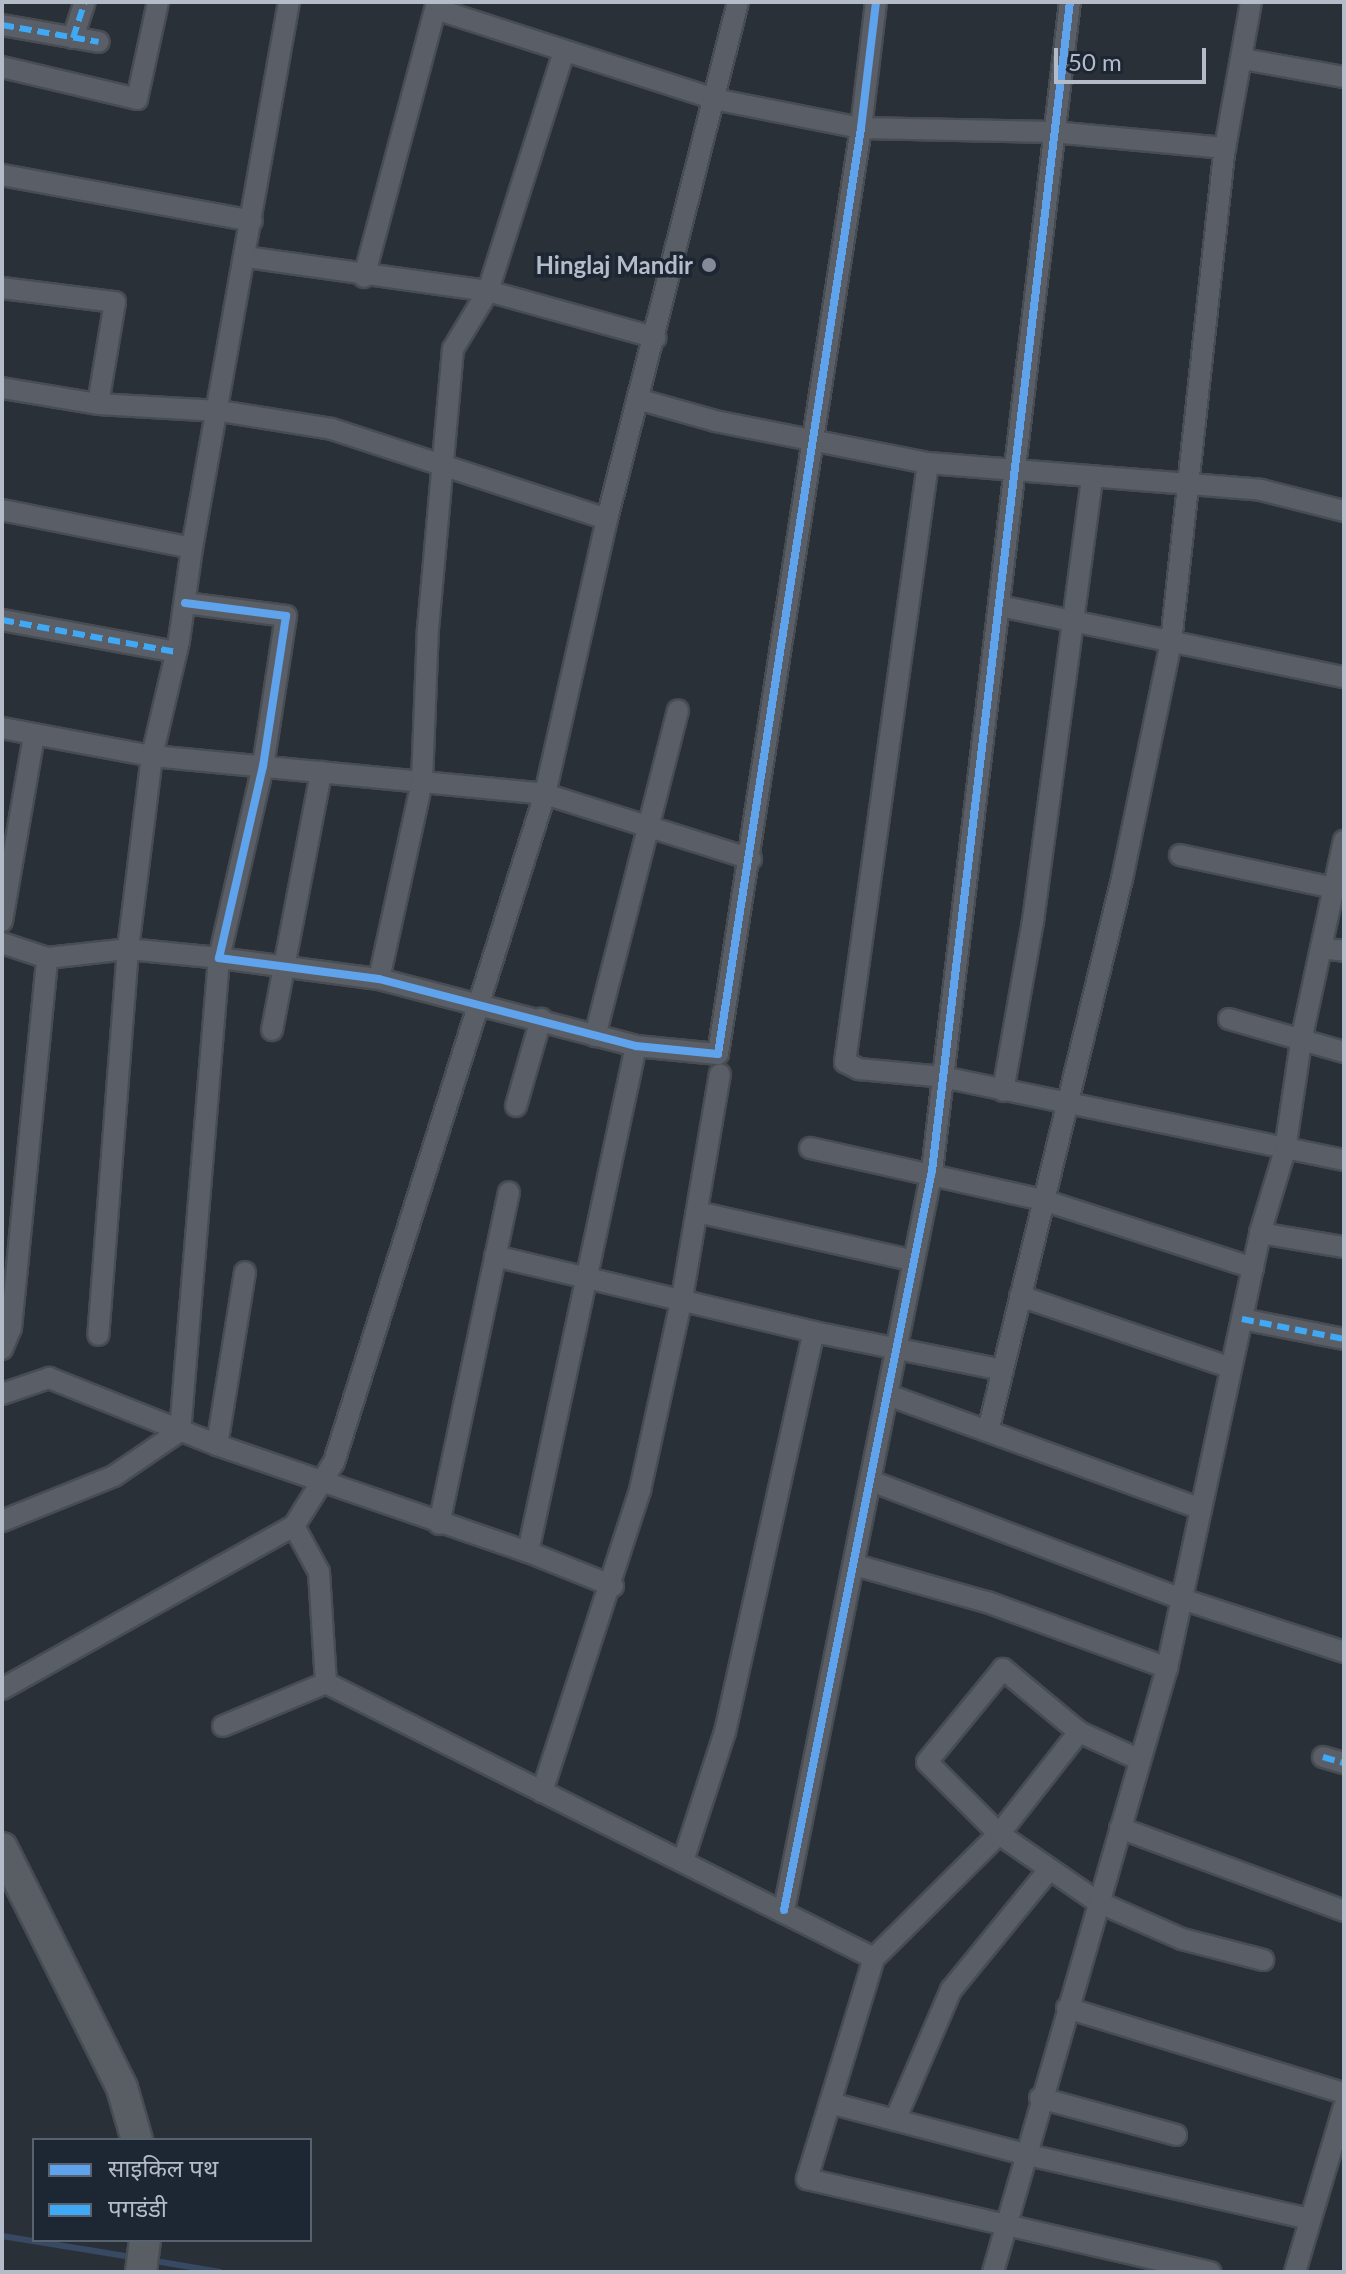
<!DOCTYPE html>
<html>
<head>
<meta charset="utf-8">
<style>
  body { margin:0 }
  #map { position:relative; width:1346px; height:2274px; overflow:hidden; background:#2a3038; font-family:Lato,"Noto Sans Devanagari",sans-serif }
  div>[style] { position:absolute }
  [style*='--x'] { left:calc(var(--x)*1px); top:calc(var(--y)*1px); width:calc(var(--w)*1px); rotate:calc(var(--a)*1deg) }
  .stream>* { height:6px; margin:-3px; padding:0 3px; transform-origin:3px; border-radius:3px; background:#384963 }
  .roads { filter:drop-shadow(2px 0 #484c53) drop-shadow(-2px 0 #484c53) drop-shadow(0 2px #484c53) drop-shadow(0 -2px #484c53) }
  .street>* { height:20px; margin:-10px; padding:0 10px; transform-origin:10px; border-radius:10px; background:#5a5e66 }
  .secondary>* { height:30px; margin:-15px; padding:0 15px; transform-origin:15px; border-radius:15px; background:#595d64 }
  .quiet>* { height:6px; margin-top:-3px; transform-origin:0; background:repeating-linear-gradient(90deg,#3fa9f5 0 12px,transparent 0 18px) }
  .cycleway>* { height:8px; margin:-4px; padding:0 4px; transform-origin:4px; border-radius:4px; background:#60a3ed }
  .dots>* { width:22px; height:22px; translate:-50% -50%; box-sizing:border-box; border:4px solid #1d2633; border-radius:50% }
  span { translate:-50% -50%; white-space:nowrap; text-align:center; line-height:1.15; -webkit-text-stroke:7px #1d2633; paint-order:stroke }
  .poi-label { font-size:24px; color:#b4bcc9; font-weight:700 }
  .right { translate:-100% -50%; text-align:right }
  .frame { position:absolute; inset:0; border:4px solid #b4bcc9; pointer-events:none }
  .legend { position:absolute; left:32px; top:2138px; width:280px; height:104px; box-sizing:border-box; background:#1d2633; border:2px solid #59626f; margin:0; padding:10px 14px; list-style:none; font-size:24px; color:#b4bcc9 }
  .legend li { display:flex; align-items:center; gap:16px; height:40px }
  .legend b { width:40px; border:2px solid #59626f }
  .scale { position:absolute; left:1054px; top:48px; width:152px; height:36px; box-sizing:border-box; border:4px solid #b4bcc9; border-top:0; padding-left:10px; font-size:24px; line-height:28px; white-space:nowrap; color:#b4bcc9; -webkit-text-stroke:6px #1d2633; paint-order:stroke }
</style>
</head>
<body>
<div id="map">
  <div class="stream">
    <div style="--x:2;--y:2236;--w:125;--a:9.2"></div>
    <div style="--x:161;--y:2262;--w:60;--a:9.6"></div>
  </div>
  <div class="roads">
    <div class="street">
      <div style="--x:436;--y:9;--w:292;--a:17.9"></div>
      <div style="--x:714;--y:99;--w:150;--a:11.2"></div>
      <div style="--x:861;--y:128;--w:191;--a:1.2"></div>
      <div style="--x:1052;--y:132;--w:174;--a:5.3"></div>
      <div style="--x:2;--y:25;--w:98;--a:9.9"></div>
      <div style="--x:73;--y:38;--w:38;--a:-72"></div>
      <div style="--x:1243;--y:59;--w:103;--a:10.1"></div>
      <div style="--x:2;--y:67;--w:139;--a:13.3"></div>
      <div style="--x:137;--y:99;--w:99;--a:-77.8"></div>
      <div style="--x:2;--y:175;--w:254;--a:10.4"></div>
      <div style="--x:246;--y:257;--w:244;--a:8"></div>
      <div style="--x:488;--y:291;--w:174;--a:15.6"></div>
      <div style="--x:364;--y:277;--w:285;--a:-75.1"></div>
      <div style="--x:2;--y:288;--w:114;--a:7.1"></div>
      <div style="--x:115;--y:302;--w:103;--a:99.5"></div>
      <div style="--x:2;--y:388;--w:97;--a:9.5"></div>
      <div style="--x:98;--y:404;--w:122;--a:3.3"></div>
      <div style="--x:220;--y:411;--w:113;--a:9.1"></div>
      <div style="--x:332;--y:429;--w:289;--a:18.1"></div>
      <div style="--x:641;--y:400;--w:77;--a:15.8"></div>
      <div style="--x:715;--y:421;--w:217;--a:11.2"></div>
      <div style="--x:928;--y:463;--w:334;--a:4.6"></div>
      <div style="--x:1261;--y:490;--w:86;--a:14.2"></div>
      <div style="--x:928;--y:463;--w:605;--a:97.89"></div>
      <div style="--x:845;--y:1062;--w:16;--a:27"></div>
      <div style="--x:859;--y:1069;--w:84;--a:5.4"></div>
      <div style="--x:943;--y:1077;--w:409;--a:11.7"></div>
      <div style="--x:2;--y:510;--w:194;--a:11.3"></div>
      <div style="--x:192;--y:548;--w:94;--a:98"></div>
      <div style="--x:179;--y:641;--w:118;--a:103.2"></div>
      <div style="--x:152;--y:756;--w:194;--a:97.1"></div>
      <div style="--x:128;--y:949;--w:387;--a:94.4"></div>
      <div style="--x:192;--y:548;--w:555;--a:-79.93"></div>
      <div style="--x:185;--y:603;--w:102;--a:7.3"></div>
      <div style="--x:286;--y:616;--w:152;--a:98.7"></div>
      <div style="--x:263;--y:766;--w:197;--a:102.9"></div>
      <div style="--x:219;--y:958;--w:161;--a:7.5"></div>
      <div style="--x:379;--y:979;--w:266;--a:14.6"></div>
      <div style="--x:636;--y:1046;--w:82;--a:5.6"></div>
      <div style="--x:718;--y:1054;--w:937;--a:-81.22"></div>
      <div style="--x:861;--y:128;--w:127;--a:-83.2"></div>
      <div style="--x:1000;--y:606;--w:351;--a:11.7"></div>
      <div style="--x:2;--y:620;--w:177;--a:10.4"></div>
      <div style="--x:2;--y:728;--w:153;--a:10.6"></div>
      <div style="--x:152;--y:756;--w:395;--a:5.5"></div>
      <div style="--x:545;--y:794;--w:216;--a:17.5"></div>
      <div style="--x:1180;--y:855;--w:157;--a:12.1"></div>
      <div style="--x:2;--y:921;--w:183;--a:-80.2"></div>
      <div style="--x:2;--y:943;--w:47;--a:18.4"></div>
      <div style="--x:47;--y:958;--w:81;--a:-6.3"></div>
      <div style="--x:128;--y:949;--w:91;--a:5.6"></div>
      <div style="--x:219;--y:958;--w:475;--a:94.7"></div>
      <div style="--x:180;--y:1431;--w:80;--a:145.7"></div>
      <div style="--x:114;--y:1476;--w:121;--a:158.1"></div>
      <div style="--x:1321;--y:948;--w:23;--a:7"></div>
      <div style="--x:379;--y:979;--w:202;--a:-77.7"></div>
      <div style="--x:422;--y:782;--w:153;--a:-87.8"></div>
      <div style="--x:428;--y:629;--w:281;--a:-84.9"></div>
      <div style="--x:453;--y:349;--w:68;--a:-58.9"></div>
      <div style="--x:488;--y:291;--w:251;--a:-72.4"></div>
      <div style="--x:1229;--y:1019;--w:120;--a:16"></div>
      <div style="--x:272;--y:1030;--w:263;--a:-79.2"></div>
      <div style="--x:595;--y:1036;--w:336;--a:-75.7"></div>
      <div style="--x:1003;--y:1091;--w:173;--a:-80"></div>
      <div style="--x:1033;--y:921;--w:447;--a:-82.4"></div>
      <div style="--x:516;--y:1106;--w:91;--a:-74"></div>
      <div style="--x:810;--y:1148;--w:239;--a:12.6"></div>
      <div style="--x:1043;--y:1200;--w:221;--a:17.9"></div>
      <div style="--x:697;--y:1212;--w:222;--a:12.7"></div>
      <div style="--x:1260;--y:1233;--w:85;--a:9.5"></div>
      <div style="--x:495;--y:1256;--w:328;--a:13.4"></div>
      <div style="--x:814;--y:1332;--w:193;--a:11.4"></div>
      <div style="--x:1020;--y:1296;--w:223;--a:18.8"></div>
      <div style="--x:1242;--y:1319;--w:104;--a:11.1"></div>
      <div style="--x:2;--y:1349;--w:23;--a:-67"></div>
      <div style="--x:11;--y:1328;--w:372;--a:-84.4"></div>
      <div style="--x:2;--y:1394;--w:50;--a:-18.8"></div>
      <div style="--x:49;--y:1378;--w:181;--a:21.7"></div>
      <div style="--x:217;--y:1445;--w:329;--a:19"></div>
      <div style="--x:888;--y:1395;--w:333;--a:20"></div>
      <div style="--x:988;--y:1431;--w:568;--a:-76.36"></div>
      <div style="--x:1122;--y:879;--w:242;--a:-78.3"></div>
      <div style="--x:1171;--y:642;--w:497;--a:-83.8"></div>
      <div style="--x:1225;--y:148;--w:148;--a:-79.9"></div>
      <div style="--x:217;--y:1445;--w:175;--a:-80.8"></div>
      <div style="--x:871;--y:1481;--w:333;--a:20.8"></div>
      <div style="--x:1182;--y:1599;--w:170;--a:18.1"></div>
      <div style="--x:439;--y:1524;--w:339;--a:-78.1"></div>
      <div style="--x:294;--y:1526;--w:52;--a:61.5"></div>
      <div style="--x:319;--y:1572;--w:111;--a:86.4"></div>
      <div style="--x:326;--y:1683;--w:613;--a:26.65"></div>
      <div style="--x:874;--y:1958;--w:231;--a:106.9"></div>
      <div style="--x:807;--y:2179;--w:414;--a:13"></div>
      <div style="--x:855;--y:1565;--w:137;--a:15.7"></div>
      <div style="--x:987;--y:1602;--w:192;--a:20.1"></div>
      <div style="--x:613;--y:1586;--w:92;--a:-158.2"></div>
      <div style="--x:528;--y:1552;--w:517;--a:-77.95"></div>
      <div style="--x:2;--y:1689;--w:334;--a:-29.2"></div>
      <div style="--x:294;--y:1526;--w:75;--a:-58"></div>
      <div style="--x:334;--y:1462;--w:701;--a:-72.47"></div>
      <div style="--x:545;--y:794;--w:282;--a:-77.3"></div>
      <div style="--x:607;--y:519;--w:533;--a:-75.78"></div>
      <div style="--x:223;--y:1726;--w:112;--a:-22.7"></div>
      <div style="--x:1323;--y:1757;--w:22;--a:16"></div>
      <div style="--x:1140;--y:1760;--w:67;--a:-155.3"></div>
      <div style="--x:1079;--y:1732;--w:99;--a:-140.3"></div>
      <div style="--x:1003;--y:1669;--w:120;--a:129.3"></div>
      <div style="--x:927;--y:1762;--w:102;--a:45"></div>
      <div style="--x:999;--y:1834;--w:120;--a:34.5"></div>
      <div style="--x:1098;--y:1902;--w:92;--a:23.8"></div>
      <div style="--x:1182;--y:1939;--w:84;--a:14.5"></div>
      <div style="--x:542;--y:1792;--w:318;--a:-72"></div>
      <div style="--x:640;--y:1490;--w:197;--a:-77.7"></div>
      <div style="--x:682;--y:1298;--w:227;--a:-80.4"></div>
      <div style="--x:1120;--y:1828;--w:239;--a:20.3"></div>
      <div style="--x:683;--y:1861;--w:136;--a:-72"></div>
      <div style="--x:725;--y:1732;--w:410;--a:-77.5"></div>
      <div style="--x:784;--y:1910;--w:754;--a:-78.68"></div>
      <div style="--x:932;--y:1171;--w:1177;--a:-83.27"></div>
      <div style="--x:874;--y:1958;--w:176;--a:-44.8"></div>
      <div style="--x:999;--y:1834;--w:130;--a:-51.9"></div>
      <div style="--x:1067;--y:2008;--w:290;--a:17.1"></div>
      <div style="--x:1040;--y:2098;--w:141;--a:15.2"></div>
      <div style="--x:830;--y:2103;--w:201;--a:14.7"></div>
      <div style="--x:1024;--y:2154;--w:293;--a:12.8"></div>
      <div style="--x:895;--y:2120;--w:142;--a:-66.7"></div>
      <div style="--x:951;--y:1990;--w:154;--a:-50.8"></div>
      <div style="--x:993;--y:2272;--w:629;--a:-73.93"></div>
      <div style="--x:1167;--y:1668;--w:445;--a:-77.9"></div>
      <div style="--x:1260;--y:1233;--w:87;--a:-73.2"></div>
      <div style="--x:1285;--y:1150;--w:110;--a:-81.6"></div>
      <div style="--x:1301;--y:1041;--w:205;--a:-77.9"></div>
      <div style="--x:1295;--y:2272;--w:172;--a:-73.5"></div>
    </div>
    <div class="secondary">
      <div style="--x:2;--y:1848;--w:268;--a:63.4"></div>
      <div style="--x:122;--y:2088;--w:54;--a:73.9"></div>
      <div style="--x:141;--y:2272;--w:32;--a:-83"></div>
    </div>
  </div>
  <div class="quiet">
    <div style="--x:2;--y:25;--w:98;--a:9.9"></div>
    <div style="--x:73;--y:38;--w:38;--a:-72"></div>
    <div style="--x:2;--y:620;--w:177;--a:10.4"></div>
    <div style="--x:1242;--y:1319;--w:104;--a:11.1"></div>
    <div style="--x:1323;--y:1757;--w:22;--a:16"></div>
  </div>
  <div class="cycleway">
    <div style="--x:185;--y:603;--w:102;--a:7.3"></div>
    <div style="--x:286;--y:616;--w:152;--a:98.7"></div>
    <div style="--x:263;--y:766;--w:197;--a:102.9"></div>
    <div style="--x:219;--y:958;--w:161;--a:7.5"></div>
    <div style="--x:379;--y:979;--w:266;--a:14.6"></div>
    <div style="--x:636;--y:1046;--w:82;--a:5.6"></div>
    <div style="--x:718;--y:1054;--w:937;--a:-81.22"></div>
    <div style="--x:861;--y:128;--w:127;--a:-83.2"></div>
    <div style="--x:784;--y:1910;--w:754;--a:-78.68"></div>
    <div style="--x:932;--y:1171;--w:1177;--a:-83.27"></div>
  </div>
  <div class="dots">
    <div style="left:709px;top:265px;background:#848b96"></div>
  </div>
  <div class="poi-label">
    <span class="right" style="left:693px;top:265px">Hinglaj Mandir</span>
  </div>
  <div class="frame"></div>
  <ul class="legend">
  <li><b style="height:10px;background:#60a3ed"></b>साइकिल पथ</li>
  <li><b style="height:10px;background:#3fa9f5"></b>पगडंडी</li>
  </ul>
  <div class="scale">50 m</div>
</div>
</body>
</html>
